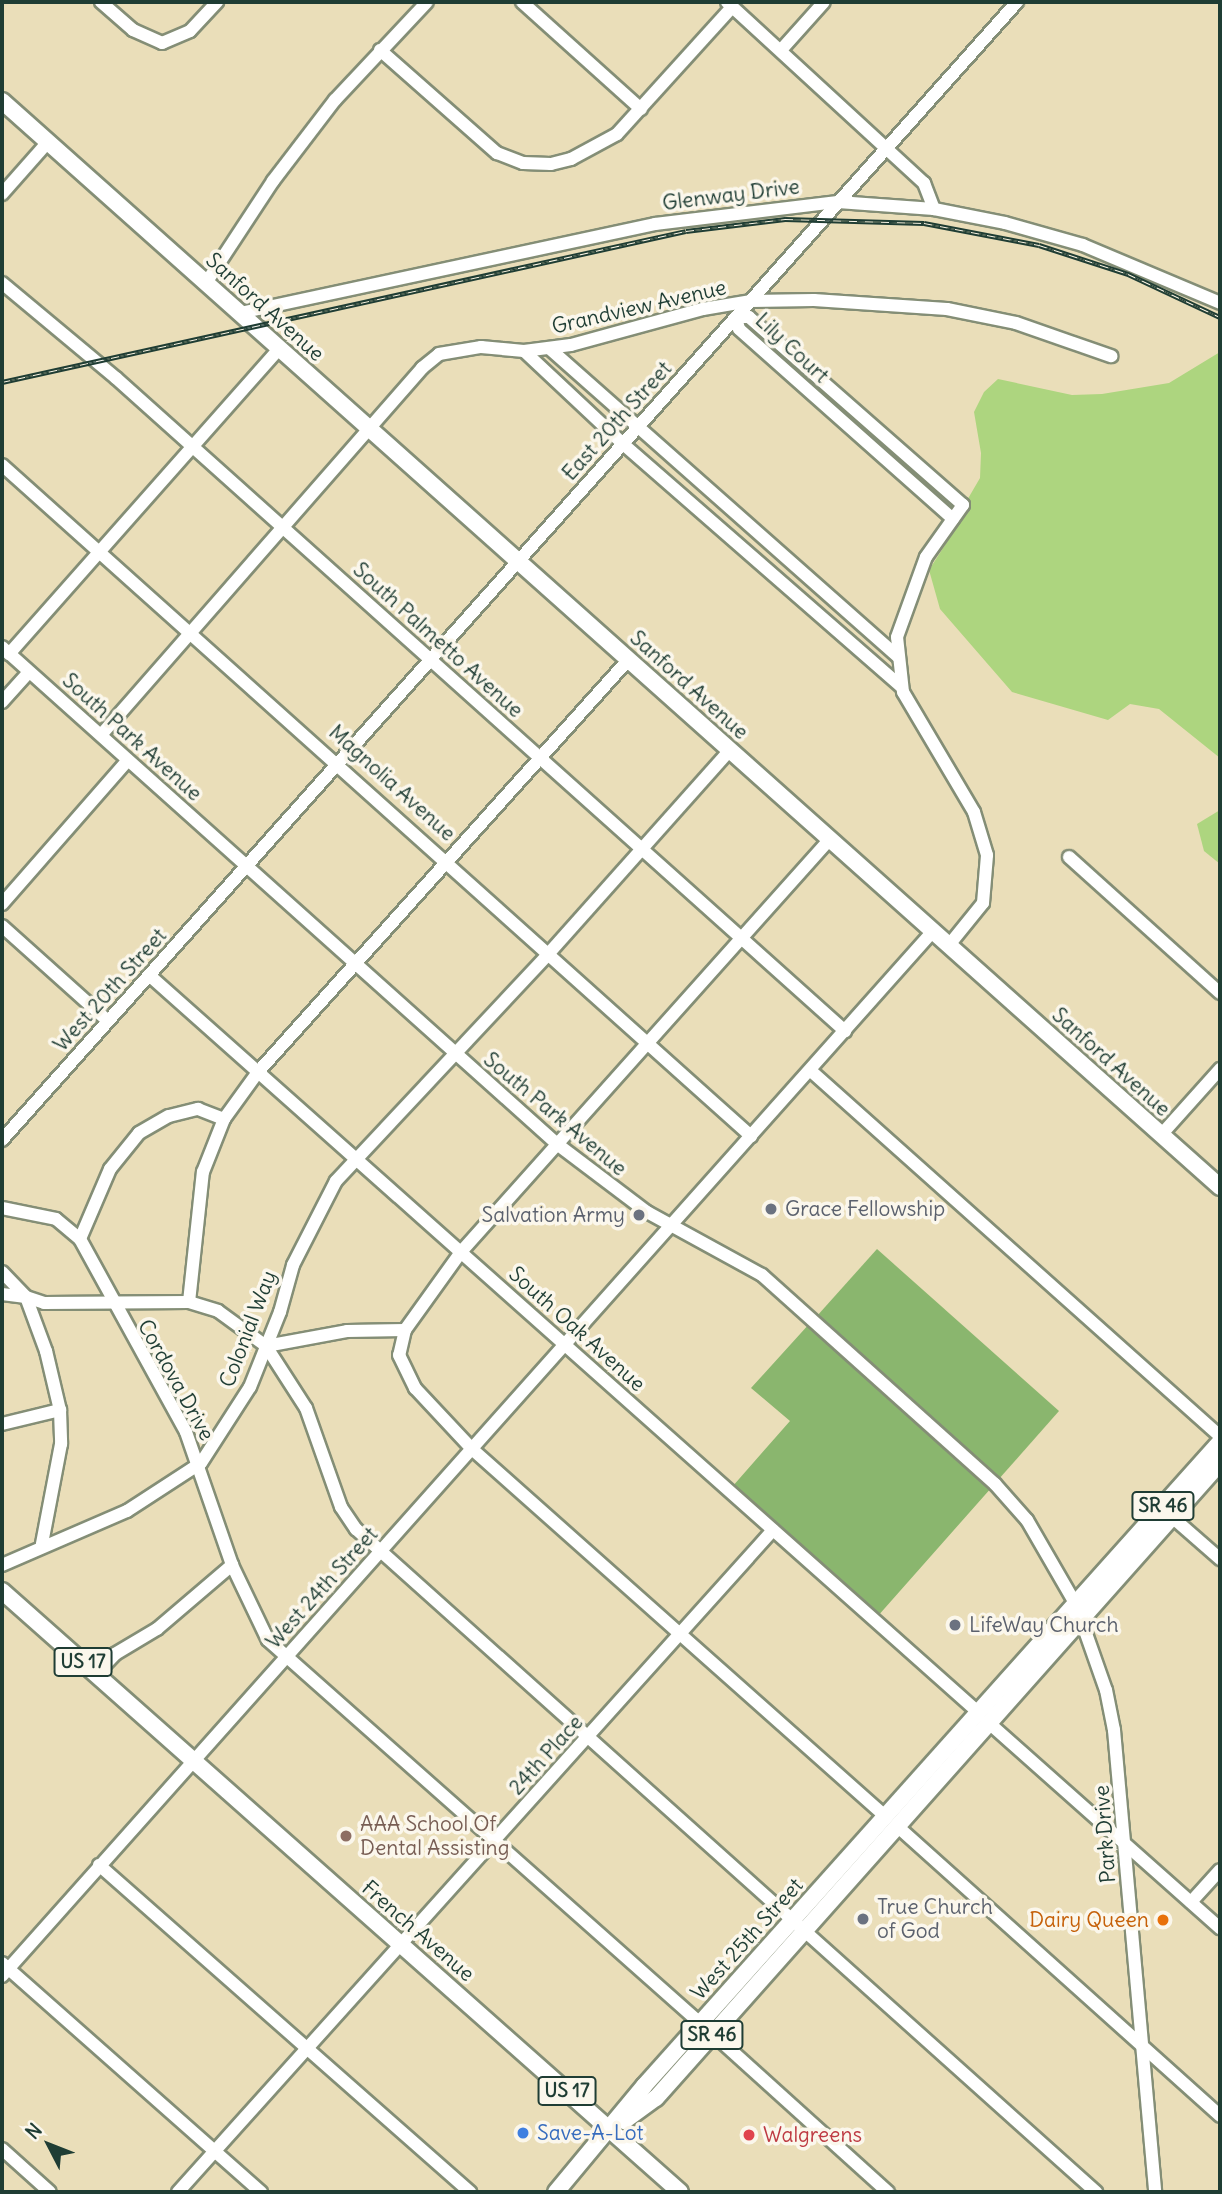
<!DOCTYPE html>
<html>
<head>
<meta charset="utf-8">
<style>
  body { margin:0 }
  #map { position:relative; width:1222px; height:2194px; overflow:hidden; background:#eadeb9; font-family:Delius,sans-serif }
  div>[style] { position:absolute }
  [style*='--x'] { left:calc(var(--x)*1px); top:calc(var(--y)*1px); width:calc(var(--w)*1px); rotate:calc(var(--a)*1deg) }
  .green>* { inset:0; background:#add57f }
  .forest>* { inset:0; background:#8ab66e }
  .roads { filter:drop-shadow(2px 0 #848e76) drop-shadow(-2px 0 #848e76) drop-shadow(0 2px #848e76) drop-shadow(0 -2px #848e76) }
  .minor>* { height:12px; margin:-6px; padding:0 6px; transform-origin:6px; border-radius:6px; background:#fff }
  .major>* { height:16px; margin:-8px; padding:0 8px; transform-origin:8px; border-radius:8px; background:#fff }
  .rail>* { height:5px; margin-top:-2.5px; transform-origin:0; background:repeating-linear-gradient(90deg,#fbf7ec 0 8px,#1f3d34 0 16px); box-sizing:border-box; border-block:2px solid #1f3d34 }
  .dots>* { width:19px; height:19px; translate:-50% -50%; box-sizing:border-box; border:4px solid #fbf7ec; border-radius:50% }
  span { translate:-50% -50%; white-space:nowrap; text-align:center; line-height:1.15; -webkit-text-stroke:7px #fbf7ec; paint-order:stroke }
  .shield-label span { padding:2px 5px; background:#fbf7ec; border:2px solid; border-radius:5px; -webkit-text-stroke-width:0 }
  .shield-label { font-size:19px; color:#1f3d34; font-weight:700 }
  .street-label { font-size:21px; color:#1f3d34 }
  .worship-label { font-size:21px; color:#5b616d }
  .left { translate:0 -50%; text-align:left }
  .right { translate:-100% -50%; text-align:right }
  .education-label { font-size:21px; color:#785e54 }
  .food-label { font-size:21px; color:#c56008 }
  .shop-label { font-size:21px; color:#366cbe }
  .health-label { font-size:21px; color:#be3a42 }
  .frame { position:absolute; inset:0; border:4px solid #1f3d34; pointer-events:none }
  .north { position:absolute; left:14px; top:2110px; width:70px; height:70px; -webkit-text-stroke:5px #fbf7ec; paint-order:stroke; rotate:312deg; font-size:19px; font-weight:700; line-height:28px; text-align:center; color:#1f3d34 }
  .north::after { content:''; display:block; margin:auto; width:24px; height:32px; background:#1f3d34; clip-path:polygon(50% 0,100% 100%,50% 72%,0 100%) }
</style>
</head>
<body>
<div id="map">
  <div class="green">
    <div style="clip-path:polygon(1220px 352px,1220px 758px,1159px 709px,1130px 704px,1108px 720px,1012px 692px,940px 609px,929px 570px,970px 506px,966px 502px,980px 478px,981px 453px,974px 412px,984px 392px,998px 379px,1072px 395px,1102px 394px,1169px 383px)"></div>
    <div style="clip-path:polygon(1220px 810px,1220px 864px,1204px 851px,1197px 824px)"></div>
  </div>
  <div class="forest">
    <div style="clip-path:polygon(877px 1249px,1059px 1411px,998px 1480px,817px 1316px)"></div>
    <div style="clip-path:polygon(810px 1323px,992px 1487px,877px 1617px,732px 1487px,790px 1421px,751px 1388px)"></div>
  </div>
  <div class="roads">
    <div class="minor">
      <div style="--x:101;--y:2;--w:43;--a:41.2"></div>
      <div style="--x:133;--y:30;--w:32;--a:24"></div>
      <div style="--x:162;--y:43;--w:30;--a:-23"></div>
      <div style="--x:190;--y:31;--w:40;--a:-47"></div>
      <div style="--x:522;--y:2;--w:160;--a:42"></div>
      <div style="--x:727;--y:2;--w:268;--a:42.6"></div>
      <div style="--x:924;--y:183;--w:28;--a:69"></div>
      <div style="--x:380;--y:50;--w:156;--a:41.4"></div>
      <div style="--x:497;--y:153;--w:28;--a:21"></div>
      <div style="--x:523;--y:163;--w:28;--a:2"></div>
      <div style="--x:551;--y:164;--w:21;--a:-14"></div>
      <div style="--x:571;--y:159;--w:52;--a:-28.5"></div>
      <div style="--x:617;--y:134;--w:171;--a:-47.8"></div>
      <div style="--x:781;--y:50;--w:64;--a:-48.1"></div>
      <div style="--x:2;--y:194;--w:69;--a:-48.5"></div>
      <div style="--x:2;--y:283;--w:148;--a:39.8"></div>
      <div style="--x:116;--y:378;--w:979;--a:41.85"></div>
      <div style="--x:206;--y:283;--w:122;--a:-56.7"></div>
      <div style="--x:273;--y:181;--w:102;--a:-52.6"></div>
      <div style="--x:335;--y:100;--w:134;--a:-46.8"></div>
      <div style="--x:240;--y:313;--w:424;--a:-12.1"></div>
      <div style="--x:655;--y:224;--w:184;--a:-6.9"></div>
      <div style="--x:838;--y:202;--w:96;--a:4.2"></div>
      <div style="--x:934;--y:209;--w:72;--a:11.2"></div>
      <div style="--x:1005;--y:223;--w:81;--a:15.8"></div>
      <div style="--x:1083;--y:245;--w:149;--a:22.9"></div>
      <div style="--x:549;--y:348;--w:466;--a:41.5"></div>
      <div style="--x:524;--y:351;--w:134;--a:43.2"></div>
      <div style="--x:622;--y:443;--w:370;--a:41.1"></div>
      <div style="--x:2;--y:465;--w:1006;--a:41.86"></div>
      <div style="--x:2;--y:647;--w:745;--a:41.84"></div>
      <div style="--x:557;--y:1144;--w:113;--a:37.1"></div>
      <div style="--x:647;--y:1212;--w:131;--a:28.7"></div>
      <div style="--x:762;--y:1275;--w:313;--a:41.9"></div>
      <div style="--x:995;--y:1484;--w:48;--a:48.4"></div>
      <div style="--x:1027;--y:1520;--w:98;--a:60"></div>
      <div style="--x:1076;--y:1605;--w:90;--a:70.6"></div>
      <div style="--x:1106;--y:1690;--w:41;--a:78.7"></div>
      <div style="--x:1114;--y:1730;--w:464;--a:84.9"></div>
      <div style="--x:9;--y:654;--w:409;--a:-48.5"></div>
      <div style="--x:2;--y:702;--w:40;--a:-48"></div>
      <div style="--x:101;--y:735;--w:488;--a:-48.8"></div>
      <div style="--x:422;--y:368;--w:22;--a:-39"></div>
      <div style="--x:439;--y:354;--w:43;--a:-9.5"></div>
      <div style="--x:481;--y:347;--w:43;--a:5.3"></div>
      <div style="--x:524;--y:351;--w:47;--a:-7.3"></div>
      <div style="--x:571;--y:345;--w:137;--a:-15.3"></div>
      <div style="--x:703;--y:309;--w:49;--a:-9.5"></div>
      <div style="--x:751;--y:301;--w:63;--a:-0.9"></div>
      <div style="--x:814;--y:300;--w:133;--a:3.9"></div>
      <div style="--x:947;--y:309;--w:70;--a:11.5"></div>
      <div style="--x:1016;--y:323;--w:101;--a:19.2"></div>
      <div style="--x:830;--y:839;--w:554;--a:131.78"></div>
      <div style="--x:461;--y:1252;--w:96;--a:125.7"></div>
      <div style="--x:405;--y:1330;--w:26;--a:103"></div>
      <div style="--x:399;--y:1355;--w:37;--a:64"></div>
      <div style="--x:415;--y:1388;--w:83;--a:46.9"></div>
      <div style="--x:472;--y:1449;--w:554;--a:41.63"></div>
      <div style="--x:1069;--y:857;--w:203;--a:42"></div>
      <div style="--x:2;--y:904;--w:191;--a:-48.8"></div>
      <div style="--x:2;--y:926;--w:142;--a:41.9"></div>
      <div style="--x:949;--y:945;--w:54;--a:-51"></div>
      <div style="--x:983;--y:903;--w:48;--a:-85.2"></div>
      <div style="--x:987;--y:855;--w:45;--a:-106.8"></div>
      <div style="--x:974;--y:812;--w:139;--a:-120.6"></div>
      <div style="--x:903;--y:692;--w:55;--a:-96.2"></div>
      <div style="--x:897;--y:637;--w:85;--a:-70.1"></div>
      <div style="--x:926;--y:557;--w:64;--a:-54.6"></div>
      <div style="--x:963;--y:505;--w:285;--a:-138.7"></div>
      <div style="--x:749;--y:317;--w:13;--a:180"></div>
      <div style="--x:736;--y:317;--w:12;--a:76"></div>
      <div style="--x:739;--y:329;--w:286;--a:41.6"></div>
      <div style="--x:149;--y:975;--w:1111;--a:41.64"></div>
      <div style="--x:811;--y:1071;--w:548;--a:41.75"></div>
      <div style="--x:1161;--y:1135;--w:89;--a:-48.2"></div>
      <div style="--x:2;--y:1140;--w:1525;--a:-48.27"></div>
      <div style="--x:2;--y:1208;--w:55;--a:11.5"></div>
      <div style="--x:56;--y:1219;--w:31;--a:40"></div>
      <div style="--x:80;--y:1239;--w:220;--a:61.2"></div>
      <div style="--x:186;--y:1432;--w:141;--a:70.9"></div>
      <div style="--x:232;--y:1565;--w:83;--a:64.4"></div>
      <div style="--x:268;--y:1640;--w:577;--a:41.56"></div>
      <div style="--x:80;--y:1239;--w:76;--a:-66.8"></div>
      <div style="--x:110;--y:1169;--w:46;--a:-51.1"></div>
      <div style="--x:139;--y:1133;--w:34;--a:-30"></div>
      <div style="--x:169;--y:1116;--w:30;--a:-14"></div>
      <div style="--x:198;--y:1109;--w:28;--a:21"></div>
      <div style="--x:2;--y:1272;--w:35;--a:46"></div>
      <div style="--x:26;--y:1297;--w:19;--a:18"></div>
      <div style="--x:44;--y:1303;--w:145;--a:-0.4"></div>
      <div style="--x:189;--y:1302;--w:30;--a:17"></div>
      <div style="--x:218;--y:1311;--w:59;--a:36.1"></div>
      <div style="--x:266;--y:1346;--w:74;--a:57.2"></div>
      <div style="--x:306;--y:1408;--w:105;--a:70.5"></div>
      <div style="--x:341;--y:1507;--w:27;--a:56"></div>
      <div style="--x:356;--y:1529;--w:994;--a:41.86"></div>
      <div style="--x:2;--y:1294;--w:24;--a:7"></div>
      <div style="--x:26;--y:1297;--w:58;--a:69.7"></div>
      <div style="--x:46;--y:1351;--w:61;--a:76.7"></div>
      <div style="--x:60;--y:1410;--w:34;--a:88"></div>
      <div style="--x:61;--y:1444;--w:102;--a:100.8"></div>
      <div style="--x:189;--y:1302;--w:131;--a:-83.9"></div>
      <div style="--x:203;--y:1172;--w:57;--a:-68.4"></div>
      <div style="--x:224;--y:1119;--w:58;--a:-54.1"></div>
      <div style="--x:258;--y:1072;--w:555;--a:-48.07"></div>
      <div style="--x:266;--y:1346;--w:82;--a:-10.5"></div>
      <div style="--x:347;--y:1331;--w:58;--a:-1"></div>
      <div style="--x:2;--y:1424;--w:60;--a:-13.6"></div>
      <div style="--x:1172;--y:1517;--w:64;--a:41.2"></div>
      <div style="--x:2;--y:1565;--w:136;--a:-23.4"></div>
      <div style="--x:127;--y:1511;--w:88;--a:-33"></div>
      <div style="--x:201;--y:1463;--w:90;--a:-57.2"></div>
      <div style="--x:250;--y:1387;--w:81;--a:-68.2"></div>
      <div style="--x:280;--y:1312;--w:49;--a:-74.5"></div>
      <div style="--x:293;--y:1265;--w:94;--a:-62.9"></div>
      <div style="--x:336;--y:1181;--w:313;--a:-46.9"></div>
      <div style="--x:550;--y:952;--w:271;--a:-48.3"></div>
      <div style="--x:96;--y:1674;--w:28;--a:-46"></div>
      <div style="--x:115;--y:1654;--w:49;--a:-30.8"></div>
      <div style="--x:157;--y:1629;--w:99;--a:-40.5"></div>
      <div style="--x:989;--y:1723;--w:309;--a:41.6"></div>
      <div style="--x:897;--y:1826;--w:434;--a:41.9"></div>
      <div style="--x:99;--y:1865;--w:495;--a:41.4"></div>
      <div style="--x:1191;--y:1902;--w:43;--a:-47.8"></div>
      <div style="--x:2;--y:1963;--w:346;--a:41.5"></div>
      <div style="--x:2;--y:1976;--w:1400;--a:-48.3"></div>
      <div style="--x:713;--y:2034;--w:236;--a:42.1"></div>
      <div style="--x:2;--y:2149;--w:64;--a:41.9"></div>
      <div style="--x:178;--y:2192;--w:890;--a:-48.05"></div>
    </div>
    <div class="major">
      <div style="--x:2;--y:101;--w:1632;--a:41.72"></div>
      <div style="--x:2;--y:1591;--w:906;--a:41.55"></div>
      <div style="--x:624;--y:2121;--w:39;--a:-36"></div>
      <div style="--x:656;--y:2098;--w:849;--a:-48.39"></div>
      <div style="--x:556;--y:2192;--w:138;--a:-50.3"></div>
      <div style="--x:644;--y:2086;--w:864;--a:-48.19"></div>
    </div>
  </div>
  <div class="rail">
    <div style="--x:2;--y:382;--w:700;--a:-12.45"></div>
    <div style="--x:686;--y:231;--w:100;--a:-6.9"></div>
    <div style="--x:785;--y:219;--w:139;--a:1.6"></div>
    <div style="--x:924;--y:223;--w:117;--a:10.8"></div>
    <div style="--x:1039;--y:245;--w:94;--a:18"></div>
    <div style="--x:1128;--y:274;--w:102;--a:25.1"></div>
  </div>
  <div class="dots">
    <div style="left:771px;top:1209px;background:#6b7280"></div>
    <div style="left:639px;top:1215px;background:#6b7280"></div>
    <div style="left:955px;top:1625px;background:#6b7280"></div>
    <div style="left:346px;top:1836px;background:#8d6e63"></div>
    <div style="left:863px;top:1919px;background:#6b7280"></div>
    <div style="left:1163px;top:1920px;background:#e8710a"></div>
    <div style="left:523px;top:2133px;background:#3f7fe0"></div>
    <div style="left:749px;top:2135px;background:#e0444e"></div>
  </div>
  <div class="shield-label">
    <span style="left:1163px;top:1506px">SR 46</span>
    <span style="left:83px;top:1662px">US 17</span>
    <span style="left:712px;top:2035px">SR 46</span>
    <span style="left:567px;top:2091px">US 17</span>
  </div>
  <div class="street-label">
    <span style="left:731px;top:195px;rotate:-7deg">Glenway Drive</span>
    <span style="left:265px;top:307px;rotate:42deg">Sanford Avenue</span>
    <span style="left:639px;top:307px;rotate:-13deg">Grandview Avenue</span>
    <span style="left:792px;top:348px;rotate:43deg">Lily Court</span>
    <span style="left:617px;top:421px;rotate:-48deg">East 20th Street</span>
    <span style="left:438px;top:640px;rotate:42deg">South Palmetto Avenue</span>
    <span style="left:689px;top:685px;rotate:42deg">Sanford Avenue</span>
    <span style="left:132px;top:737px;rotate:42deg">South Park Avenue</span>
    <span style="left:392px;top:783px;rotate:42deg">Magnolia Avenue</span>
    <span style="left:110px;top:990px;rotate:-48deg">West 20th Street</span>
    <span style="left:1111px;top:1062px;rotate:42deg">Sanford Avenue</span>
    <span style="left:555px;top:1114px;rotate:40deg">South Park Avenue</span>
    <span style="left:248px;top:1329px;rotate:-69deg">Colonial Way</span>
    <span style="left:577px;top:1329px;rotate:42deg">South Oak Avenue</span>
    <span style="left:176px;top:1380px;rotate:61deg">Cordova Drive</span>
    <span style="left:322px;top:1588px;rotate:-48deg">West 24th Street</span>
    <span style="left:546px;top:1755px;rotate:-48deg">24th Place</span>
    <span style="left:1105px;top:1834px;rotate:-94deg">Park Drive</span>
    <span style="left:418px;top:1931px;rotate:41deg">French Avenue</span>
    <span style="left:747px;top:1939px;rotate:-48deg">West 25th Street</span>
  </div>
  <div class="worship-label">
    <span class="left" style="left:785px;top:1209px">Grace Fellowship</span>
    <span class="right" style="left:625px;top:1215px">Salvation Army</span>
    <span class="left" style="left:969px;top:1625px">LifeWay Church</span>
    <span class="left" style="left:877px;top:1919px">True Church<br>of God</span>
  </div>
  <div class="education-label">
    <span class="left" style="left:360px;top:1836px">AAA School Of<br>Dental Assisting</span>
  </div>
  <div class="food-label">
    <span class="right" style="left:1149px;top:1920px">Dairy Queen</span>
  </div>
  <div class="shop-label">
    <span class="left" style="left:537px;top:2133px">Save-A-Lot</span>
  </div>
  <div class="health-label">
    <span class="left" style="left:763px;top:2135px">Walgreens</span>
  </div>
  <div class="frame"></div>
  <div class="north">N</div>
</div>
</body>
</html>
